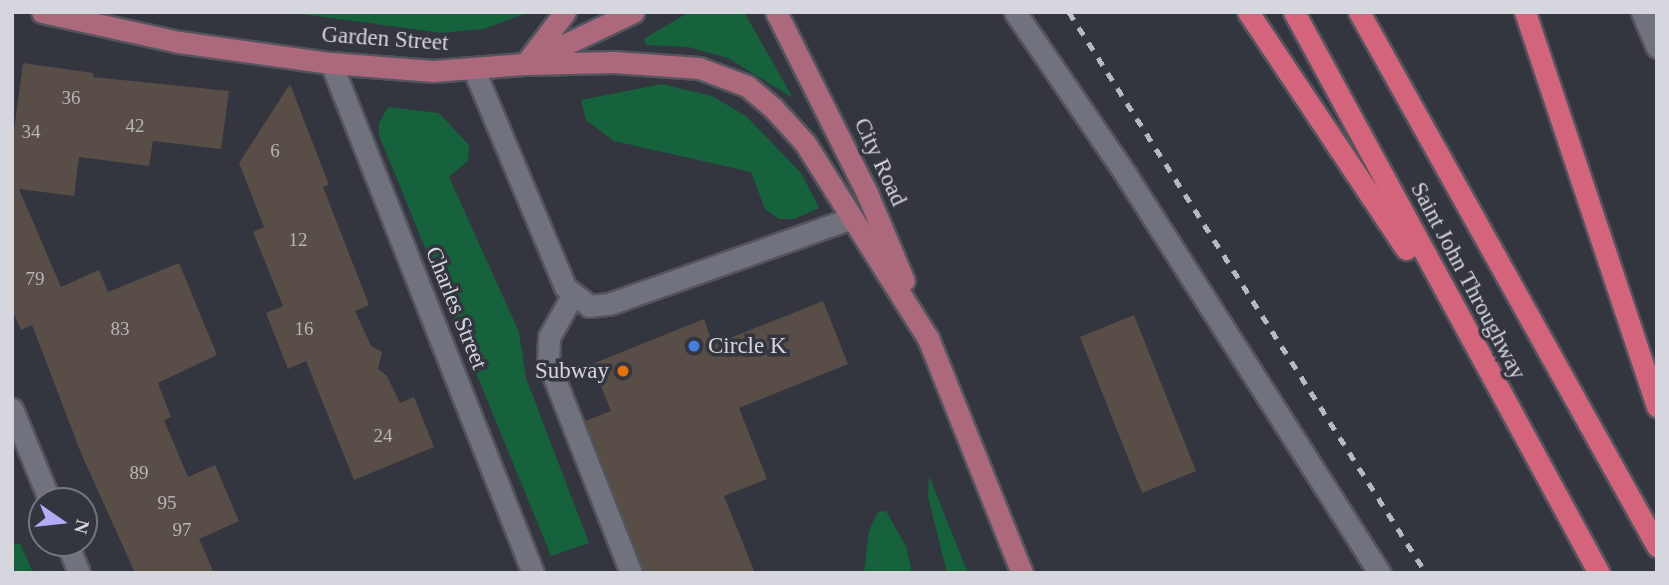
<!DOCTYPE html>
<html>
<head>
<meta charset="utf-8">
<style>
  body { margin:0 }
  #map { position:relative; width:1669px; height:585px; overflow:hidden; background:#33353f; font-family:"Times New Roman",serif }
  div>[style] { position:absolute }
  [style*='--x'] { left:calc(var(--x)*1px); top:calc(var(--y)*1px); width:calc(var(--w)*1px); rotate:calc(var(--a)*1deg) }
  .green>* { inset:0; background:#15623d }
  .building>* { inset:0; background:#584e47 }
  .roads { filter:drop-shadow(2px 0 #53545d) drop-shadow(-2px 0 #53545d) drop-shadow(0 2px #53545d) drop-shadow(0 -2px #53545d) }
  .minor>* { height:21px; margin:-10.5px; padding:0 10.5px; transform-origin:10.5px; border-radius:10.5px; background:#70727d }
  .major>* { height:21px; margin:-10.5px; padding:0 10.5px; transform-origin:10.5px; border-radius:10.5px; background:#ac697c }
  .highway>* { height:21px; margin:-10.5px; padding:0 10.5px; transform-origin:10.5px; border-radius:10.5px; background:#d4637c }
  .rail>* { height:5px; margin-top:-2.5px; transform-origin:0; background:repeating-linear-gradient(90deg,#b7b9c0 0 9px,transparent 0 18px) }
  .dots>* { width:19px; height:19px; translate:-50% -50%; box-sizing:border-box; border:4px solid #33353f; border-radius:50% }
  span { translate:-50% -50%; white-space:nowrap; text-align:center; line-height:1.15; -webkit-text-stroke:7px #33353f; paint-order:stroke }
  .number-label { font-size:19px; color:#b6b5b8 }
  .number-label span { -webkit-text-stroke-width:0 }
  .street-label { font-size:23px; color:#d6d7de }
  .poi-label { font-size:23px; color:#d6d7de }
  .left { translate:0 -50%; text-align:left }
  .right { translate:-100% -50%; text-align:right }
  .frame { position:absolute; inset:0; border:14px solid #d6d7de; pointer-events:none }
  .north { position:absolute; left:28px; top:487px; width:70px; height:70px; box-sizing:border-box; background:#33353f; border:2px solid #74767f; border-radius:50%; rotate:104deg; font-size:19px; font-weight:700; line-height:28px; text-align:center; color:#d6d7de }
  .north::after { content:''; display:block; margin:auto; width:24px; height:32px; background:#b5acf8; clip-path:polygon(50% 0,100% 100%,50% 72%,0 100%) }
</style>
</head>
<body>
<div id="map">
  <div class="green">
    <div style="clip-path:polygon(287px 12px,530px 12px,483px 29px,442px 33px)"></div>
    <div style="clip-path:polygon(689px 12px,744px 12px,793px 98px,728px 58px,688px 47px,646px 45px,644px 39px)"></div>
    <div style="clip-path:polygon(662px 84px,712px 96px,746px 116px,801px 173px,819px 208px,794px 219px,779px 219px,765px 209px,751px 172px,614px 141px,586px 120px,581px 100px)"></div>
    <div style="clip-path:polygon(388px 107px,439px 113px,469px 145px,468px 161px,449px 177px,519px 332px,526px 378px,589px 543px,551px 556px,379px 135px,379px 123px)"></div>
    <div style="clip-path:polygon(929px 476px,968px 573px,947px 573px,928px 497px)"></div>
    <div style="clip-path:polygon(886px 511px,906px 546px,912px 573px,864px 573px,869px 531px,878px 512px)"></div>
    <div style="clip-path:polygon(20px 543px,33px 573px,15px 573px,12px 545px)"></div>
  </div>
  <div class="building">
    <div style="clip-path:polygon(23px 63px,93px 73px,93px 77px,229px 91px,221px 149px,153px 141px,149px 166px,79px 157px,74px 196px,19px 189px,61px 287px,99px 270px,108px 292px,179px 263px,217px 355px,158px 383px,171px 417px,164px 420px,188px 477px,215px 465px,239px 521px,199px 539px,214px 573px,135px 573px,81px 453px,32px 325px,21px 330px,12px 310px,12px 145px)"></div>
    <div style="clip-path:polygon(290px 84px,329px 185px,323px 187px,369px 305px,355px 311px,371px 346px,382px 352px,378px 369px,387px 376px,400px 403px,414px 397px,434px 447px,354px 480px,306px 361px,288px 369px,266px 313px,283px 306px,253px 232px,264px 227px,239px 163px)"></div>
    <div style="clip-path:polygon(823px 301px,848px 364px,739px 408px,767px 479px,724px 496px,755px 573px,644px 573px,585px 421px,611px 411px,592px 364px,704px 319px,713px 345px)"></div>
    <div style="clip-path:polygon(1134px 315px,1196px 471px,1142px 493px,1080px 337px)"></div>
  </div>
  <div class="roads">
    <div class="minor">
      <div style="--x:1015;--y:12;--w:197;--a:55.7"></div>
      <div style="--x:1126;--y:175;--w:472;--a:57.5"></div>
      <div style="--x:1642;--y:12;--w:38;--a:67"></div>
      <div style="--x:331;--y:63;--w:549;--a:68.39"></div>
      <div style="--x:474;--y:70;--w:235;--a:67.2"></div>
      <div style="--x:565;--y:287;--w:31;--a:38"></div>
      <div style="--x:589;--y:306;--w:20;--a:-6"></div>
      <div style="--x:609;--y:304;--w:258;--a:-19.5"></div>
      <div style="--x:572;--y:296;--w:47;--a:119.3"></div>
      <div style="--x:549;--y:337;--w:25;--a:92"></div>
      <div style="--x:548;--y:362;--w:227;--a:68.5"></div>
      <div style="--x:12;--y:409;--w:100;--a:67.6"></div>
      <div style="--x:67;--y:543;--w:32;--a:68"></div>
    </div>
    <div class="major">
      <div style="--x:42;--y:12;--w:140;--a:12.4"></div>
      <div style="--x:179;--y:42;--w:153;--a:7.9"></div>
      <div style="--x:331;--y:63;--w:102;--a:4.5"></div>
      <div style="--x:433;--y:71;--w:91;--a:-4.4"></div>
      <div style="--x:524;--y:64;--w:121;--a:-25.5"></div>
      <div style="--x:776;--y:12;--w:203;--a:63.3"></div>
      <div style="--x:867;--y:193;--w:95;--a:67.2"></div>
      <div style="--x:526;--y:63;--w:64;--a:-52.6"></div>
      <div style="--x:524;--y:64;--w:90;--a:-1.3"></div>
      <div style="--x:614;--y:62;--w:85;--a:4"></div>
      <div style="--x:699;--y:68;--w:51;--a:20.6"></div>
      <div style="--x:747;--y:86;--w:35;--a:40"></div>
      <div style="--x:774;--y:109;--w:46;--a:47.6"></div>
      <div style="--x:805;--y:143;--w:231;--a:57.8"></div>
      <div style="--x:928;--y:338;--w:253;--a:68.2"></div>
    </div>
    <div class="highway">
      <div style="--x:1248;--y:12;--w:285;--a:56.3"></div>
      <div style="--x:1294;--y:12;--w:639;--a:61.47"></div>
      <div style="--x:1359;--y:12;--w:612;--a:60.84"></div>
      <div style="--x:1525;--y:12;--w:416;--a:71.5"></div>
    </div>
  </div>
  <div class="rail">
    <div style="--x:1069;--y:12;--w:665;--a:57.53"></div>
  </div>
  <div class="dots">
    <div style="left:694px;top:346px;background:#3f7fe0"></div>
    <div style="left:623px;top:371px;background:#e8710a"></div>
  </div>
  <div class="number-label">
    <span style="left:71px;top:98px">36</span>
    <span style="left:135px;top:126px">42</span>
    <span style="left:31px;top:132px">34</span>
    <span style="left:275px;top:151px">6</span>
    <span style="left:298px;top:240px">12</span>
    <span style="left:35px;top:279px">79</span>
    <span style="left:120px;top:329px">83</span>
    <span style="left:304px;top:329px">16</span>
    <span style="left:383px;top:436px">24</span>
    <span style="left:139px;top:473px">89</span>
    <span style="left:167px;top:503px">95</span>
    <span style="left:182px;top:530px">97</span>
  </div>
  <div class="street-label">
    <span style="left:385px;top:39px;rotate:4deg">Garden Street</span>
    <span style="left:880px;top:162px;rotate:65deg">City Road</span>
    <span style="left:1468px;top:281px;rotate:62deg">Saint John Throughway</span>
    <span style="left:456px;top:308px;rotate:68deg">Charles Street</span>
  </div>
  <div class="poi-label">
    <span class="left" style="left:708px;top:346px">Circle K</span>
    <span class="right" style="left:609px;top:371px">Subway</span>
  </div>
  <div class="frame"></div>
  <div class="north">N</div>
</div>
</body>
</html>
